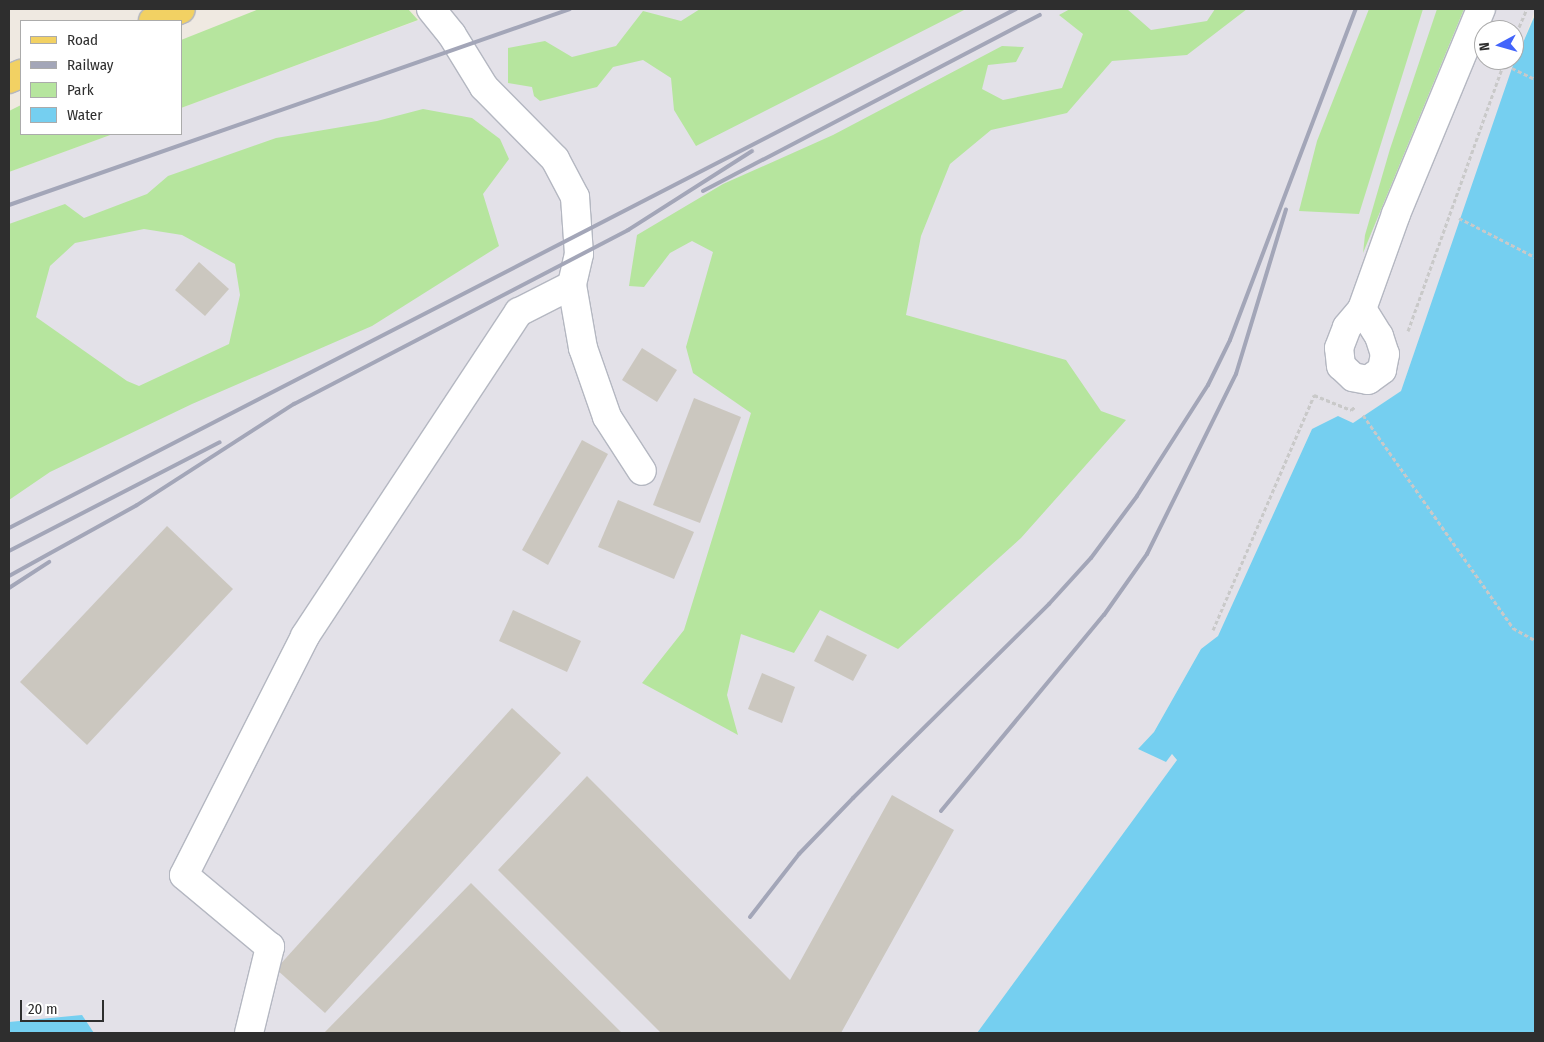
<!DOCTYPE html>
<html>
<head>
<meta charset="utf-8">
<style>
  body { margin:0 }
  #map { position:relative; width:1544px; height:1042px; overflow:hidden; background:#efe9e1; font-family:"Fira Sans Condensed",sans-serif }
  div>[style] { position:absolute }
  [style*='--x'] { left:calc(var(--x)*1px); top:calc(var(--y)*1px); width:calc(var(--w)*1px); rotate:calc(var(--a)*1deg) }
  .industrial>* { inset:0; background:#e3e1e8 }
  .green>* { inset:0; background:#b6e59e }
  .water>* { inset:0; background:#75cff0 }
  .building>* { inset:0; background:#cbc7bf }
  .path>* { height:3px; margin-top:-1.5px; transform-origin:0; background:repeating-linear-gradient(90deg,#c9c9c9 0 4px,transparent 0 6.5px) }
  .roads { filter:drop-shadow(1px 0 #b4b7c1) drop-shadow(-1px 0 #b4b7c1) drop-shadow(0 1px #b4b7c1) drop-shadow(0 -1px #b4b7c1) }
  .minor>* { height:28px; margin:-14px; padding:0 14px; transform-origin:14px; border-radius:14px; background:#fff }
  .major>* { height:28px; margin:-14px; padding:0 14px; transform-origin:14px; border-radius:14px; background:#f2d163 }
  .rail>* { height:4px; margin:-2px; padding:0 2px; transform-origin:2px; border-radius:2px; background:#a3a6b8 }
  span { translate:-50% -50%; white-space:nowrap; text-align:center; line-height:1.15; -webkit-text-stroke:4.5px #fff; paint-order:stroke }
  .frame { position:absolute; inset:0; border:10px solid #2e2e2e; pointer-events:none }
  .legend { position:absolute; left:20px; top:20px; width:162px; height:115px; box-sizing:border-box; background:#fff; border:1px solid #ababab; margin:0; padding:6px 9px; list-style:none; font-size:15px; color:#2e2e2e }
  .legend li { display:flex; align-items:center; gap:10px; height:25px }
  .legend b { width:25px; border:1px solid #ababab }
  .north { position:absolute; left:1474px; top:20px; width:50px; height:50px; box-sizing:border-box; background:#fff; border:1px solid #ababab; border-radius:50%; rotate:264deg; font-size:14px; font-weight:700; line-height:20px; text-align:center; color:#2e2e2e }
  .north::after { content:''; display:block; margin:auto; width:18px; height:22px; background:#4264fb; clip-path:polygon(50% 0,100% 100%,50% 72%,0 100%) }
  .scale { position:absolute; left:20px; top:1000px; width:84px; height:22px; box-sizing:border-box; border:2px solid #2e2e2e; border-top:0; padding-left:6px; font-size:15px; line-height:18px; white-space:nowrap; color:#2e2e2e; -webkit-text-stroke:4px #fff; paint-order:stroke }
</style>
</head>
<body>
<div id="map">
  <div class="industrial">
    <div style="clip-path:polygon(evenodd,449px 9px,1535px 9px,1401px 391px,1353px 423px,1312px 429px,1218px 637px,1201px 649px,1154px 732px,1138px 749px,1166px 762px,1172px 754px,1177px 760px,977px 1033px,94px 1033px,92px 1029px,9px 1022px,9px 172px,113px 134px,181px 134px,181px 108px,449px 9px,1484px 30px,1514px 30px,1514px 60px,1484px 60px,1484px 30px)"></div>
  </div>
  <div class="green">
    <div style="clip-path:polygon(259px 9px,408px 9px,418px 20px,181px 108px,181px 40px)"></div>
    <div style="clip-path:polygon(700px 9px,966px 9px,696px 146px,674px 110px,671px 78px,643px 60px,613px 67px,597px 87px,540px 101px,534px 96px,532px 87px,508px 83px,508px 48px,545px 41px,572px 57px,616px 46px,643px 11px,681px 21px)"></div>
    <div style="clip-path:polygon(1070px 9px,1127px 9px,1151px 30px,1207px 21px,1215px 9px,1247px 9px,1187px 55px,1112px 61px,1067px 113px,991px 130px,950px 164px,921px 236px,906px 315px,1066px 360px,1101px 411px,1126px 420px,1021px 538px,898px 649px,820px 610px,794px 653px,741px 634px,727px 695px,738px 735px,642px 683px,684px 630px,751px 413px,693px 373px,686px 347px,713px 252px,692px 241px,670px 253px,644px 287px,629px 286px,637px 235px,723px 184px,833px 135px,1002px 46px,1024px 47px,1016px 62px,988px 65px,982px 89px,1003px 100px,1062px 88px,1083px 34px,1059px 15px)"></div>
    <div style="clip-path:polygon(1369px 9px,1423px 9px,1359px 214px,1299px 211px,1317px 141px)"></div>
    <div style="clip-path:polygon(1437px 9px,1464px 9px,1363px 253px,1365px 235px,1390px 149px)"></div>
    <div style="clip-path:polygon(21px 105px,21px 134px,113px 134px,9px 172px,9px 111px)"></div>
    <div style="clip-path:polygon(evenodd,423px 109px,472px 118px,500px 139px,509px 159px,483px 194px,499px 246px,372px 326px,192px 404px,50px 472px,9px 500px,9px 224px,65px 204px,84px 218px,147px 194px,168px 176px,276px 138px,377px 121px,423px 109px,144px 229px,182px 235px,235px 264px,240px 295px,229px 344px,139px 386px,127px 381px,36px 317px,50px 266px,75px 243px,144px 229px)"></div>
  </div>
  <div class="water">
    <div style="clip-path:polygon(1535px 15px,1535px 1033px,977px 1033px,1177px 760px,1172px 754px,1166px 762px,1138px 749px,1154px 732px,1201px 649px,1218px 636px,1312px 429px,1338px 416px,1353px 423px,1401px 391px,1512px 68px)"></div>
    <div style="clip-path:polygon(82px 1015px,94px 1033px,9px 1033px,9px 1022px)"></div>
  </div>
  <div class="building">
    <div style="clip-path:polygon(199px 262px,229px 289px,205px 316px,175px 290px)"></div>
    <div style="clip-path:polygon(642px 348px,677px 370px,657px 402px,622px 380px)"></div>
    <div style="clip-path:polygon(694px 398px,741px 417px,700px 523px,653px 505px)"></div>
    <div style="clip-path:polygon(582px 440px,608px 454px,548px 565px,522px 550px)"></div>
    <div style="clip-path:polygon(618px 500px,694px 532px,674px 579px,598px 547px)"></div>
    <div style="clip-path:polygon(167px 526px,233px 589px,87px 745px,20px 682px)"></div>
    <div style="clip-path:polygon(513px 610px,581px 641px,567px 672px,499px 641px)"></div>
    <div style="clip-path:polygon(827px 635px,867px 655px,853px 681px,814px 661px)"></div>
    <div style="clip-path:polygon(762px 673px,795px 687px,782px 723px,748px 709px)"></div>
    <div style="clip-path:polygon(512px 708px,561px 753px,325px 1013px,276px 969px)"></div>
    <div style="clip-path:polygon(587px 776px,790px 980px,892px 795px,954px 830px,841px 1033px,661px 1033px,498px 870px)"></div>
    <div style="clip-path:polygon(471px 883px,622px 1033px,324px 1033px)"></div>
  </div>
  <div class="path">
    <div style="--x:1514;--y:39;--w:33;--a:-67"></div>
    <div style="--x:1512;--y:68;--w:25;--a:26"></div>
    <div style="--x:1459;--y:218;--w:85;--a:27.2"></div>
    <div style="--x:1408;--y:331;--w:288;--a:-70.3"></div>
    <div style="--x:1363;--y:415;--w:261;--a:54.8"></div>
    <div style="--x:1513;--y:628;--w:25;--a:29"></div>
    <div style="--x:1213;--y:630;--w:256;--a:-66.7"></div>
    <div style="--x:1314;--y:395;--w:40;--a:22"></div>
    <div style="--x:1351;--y:410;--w:6;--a:-39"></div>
  </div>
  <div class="roads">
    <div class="minor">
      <div style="--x:431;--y:9;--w:33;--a:51"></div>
      <div style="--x:452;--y:35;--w:61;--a:58.4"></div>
      <div style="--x:484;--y:87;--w:101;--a:45.4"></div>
      <div style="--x:555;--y:159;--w:43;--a:62.2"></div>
      <div style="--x:575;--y:197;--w:57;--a:86"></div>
      <div style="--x:579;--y:254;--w:32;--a:103"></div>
      <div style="--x:572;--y:285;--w:64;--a:80.1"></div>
      <div style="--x:583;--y:348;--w:73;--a:70.8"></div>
      <div style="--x:607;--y:417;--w:64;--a:57.1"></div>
      <div style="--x:1362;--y:309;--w:32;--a:58"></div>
      <div style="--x:1379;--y:336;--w:19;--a:72"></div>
      <div style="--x:1385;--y:354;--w:16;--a:101"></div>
      <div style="--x:1382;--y:370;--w:17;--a:144"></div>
      <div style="--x:1368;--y:380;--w:15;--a:-169"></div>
      <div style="--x:1353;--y:377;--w:16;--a:-137"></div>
      <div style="--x:1341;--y:366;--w:18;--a:-96"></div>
      <div style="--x:1339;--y:348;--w:22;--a:-69"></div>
      <div style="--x:1347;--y:327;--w:23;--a:-50"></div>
      <div style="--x:1362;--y:309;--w:101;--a:-70.3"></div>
      <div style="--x:1396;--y:214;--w:222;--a:-67.5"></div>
      <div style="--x:249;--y:1033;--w:89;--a:-76.3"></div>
      <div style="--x:270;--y:947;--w:112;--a:-140.1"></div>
      <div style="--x:184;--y:875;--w:268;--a:-63.1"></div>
      <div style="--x:305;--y:636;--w:388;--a:-56.6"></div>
      <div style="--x:519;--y:312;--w:59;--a:-27"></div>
    </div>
    <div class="major">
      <div style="--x:153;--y:21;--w:30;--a:-23"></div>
      <div style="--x:9;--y:79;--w:13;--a:-23"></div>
    </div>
  </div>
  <div class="rail">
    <div style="--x:703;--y:191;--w:380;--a:-27.6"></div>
    <div style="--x:9;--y:205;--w:594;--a:-19.26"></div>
    <div style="--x:9;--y:528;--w:1133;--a:-27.27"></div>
    <div style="--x:9;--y:551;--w:237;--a:-27.3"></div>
    <div style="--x:9;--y:576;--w:146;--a:-29"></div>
    <div style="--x:137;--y:505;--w:187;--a:-32.8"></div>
    <div style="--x:294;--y:404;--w:377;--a:-27.5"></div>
    <div style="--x:628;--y:230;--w:147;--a:-32.5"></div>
    <div style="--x:9;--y:588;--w:48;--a:-33"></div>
    <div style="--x:941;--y:811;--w:255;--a:-50.3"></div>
    <div style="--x:1104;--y:615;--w:75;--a:-54.8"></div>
    <div style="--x:1147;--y:554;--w:201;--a:-63.7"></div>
    <div style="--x:1236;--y:374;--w:172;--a:-73.1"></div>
    <div style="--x:750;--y:917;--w:80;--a:-52.1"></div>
    <div style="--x:799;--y:854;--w:78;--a:-46"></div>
    <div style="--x:853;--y:798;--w:276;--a:-44.7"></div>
    <div style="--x:1049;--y:604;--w:62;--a:-47.6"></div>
    <div style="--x:1091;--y:558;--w:77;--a:-53.4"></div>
    <div style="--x:1137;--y:496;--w:132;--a:-57.4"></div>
    <div style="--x:1208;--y:385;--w:50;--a:-63.9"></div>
    <div style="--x:1230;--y:340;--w:354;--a:-69.2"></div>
  </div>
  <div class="frame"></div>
  <ul class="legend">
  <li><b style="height:6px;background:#f2d163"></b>Road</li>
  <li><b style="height:6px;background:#a3a6b8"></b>Railway</li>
  <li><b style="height:14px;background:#b6e59e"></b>Park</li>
  <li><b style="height:14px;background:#75cff0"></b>Water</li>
  </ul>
  <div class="north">N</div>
  <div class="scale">20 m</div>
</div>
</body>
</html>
